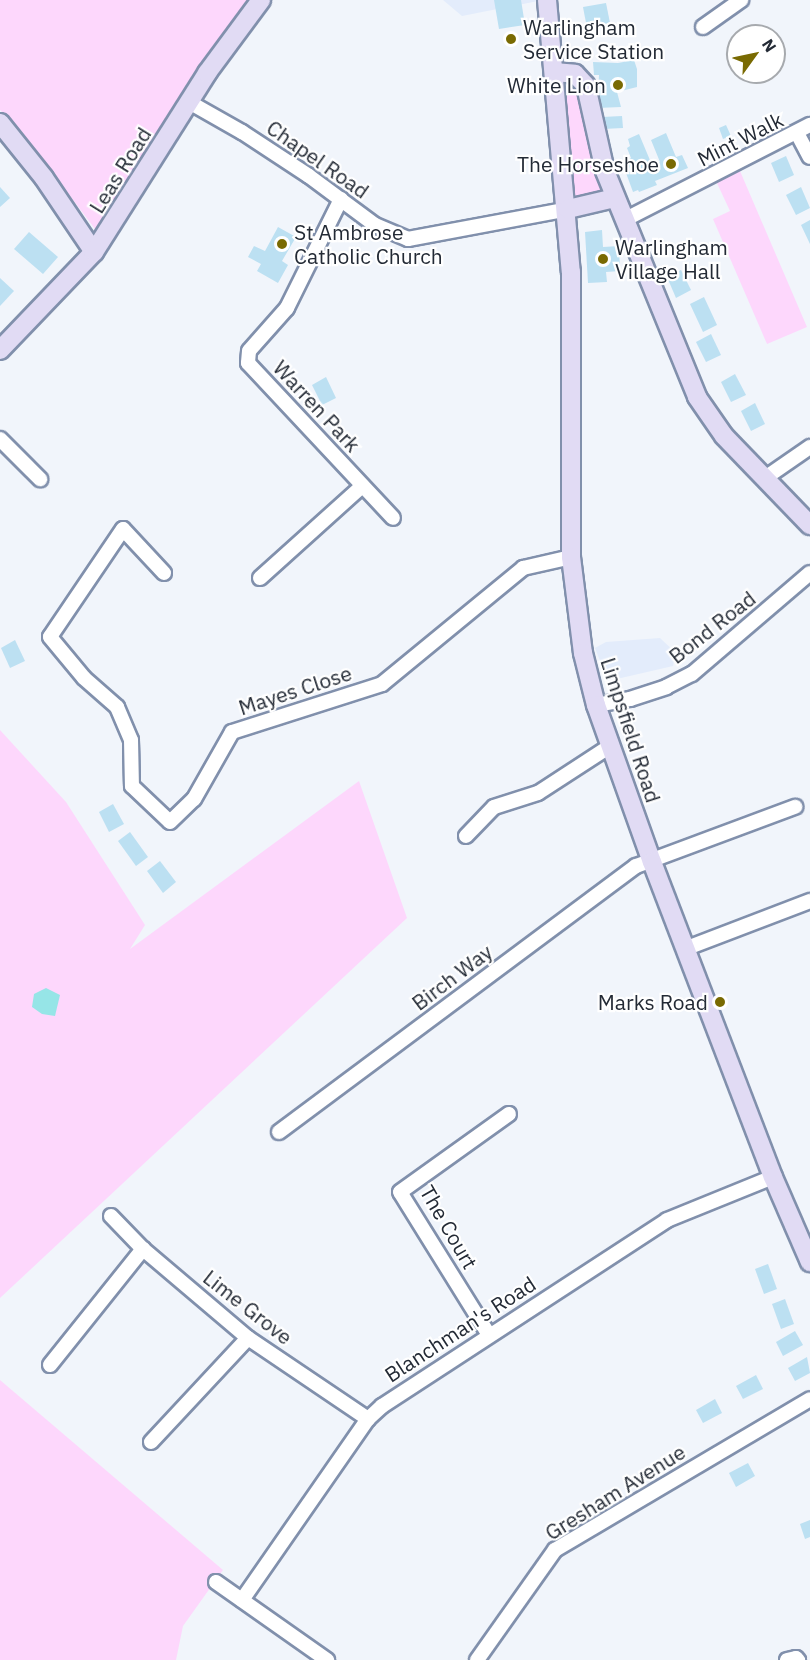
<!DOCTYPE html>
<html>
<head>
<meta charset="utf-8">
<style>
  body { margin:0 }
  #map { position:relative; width:810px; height:1660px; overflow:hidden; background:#f1f5fb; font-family:"IBM Plex Sans",sans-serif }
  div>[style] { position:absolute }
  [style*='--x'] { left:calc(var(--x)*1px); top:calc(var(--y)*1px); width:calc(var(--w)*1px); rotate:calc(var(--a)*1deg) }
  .built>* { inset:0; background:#e3ecfb }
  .green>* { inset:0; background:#fdd7fc }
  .water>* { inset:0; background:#96e5e7 }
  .building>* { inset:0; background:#bce0f2 }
  .roads { filter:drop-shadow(2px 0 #8190ac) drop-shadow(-2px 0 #8190ac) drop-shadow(0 2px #8190ac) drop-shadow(0 -2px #8190ac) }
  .street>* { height:14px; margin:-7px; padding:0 7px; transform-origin:7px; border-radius:7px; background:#fff }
  .secondary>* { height:18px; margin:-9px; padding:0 9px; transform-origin:9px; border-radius:9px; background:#e1dbf4 }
  .dots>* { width:16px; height:16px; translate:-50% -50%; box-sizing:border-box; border:3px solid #fff; border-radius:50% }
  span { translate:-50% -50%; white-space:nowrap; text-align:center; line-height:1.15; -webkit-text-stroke:4.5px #fff; paint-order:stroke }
  .poi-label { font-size:21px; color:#232a35 }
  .left { translate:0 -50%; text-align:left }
  .right { translate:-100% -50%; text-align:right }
  .street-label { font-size:21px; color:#232a35 }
  .north { position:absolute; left:726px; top:24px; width:60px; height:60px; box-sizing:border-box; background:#fff; border:2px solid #a7aaae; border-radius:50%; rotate:57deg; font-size:16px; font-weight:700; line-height:24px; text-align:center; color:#232a35 }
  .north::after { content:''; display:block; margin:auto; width:21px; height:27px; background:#796a02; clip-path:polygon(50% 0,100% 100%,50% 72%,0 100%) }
</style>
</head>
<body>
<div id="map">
  <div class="built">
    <div style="clip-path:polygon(443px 0,543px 0,462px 16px)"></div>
    <div style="clip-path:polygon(660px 638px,676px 653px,673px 666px,608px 681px,595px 648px,606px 642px)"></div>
  </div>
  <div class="green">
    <div style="clip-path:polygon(0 0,254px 0,98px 233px,21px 131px,0 110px)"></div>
    <div style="clip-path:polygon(571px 88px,577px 88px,585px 102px,586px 138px,596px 173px,605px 191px,575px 199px,566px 98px)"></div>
    <div style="clip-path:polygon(740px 171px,807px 327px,767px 344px,713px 219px,730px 211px,716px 181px)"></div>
    <div style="clip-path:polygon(0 730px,66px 802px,145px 925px,130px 949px,359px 781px,407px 918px,0 1298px)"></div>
    <div style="clip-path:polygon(0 1380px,223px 1570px,183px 1626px,176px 1660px,0 1660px)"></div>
  </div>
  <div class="water">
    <div style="clip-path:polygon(46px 988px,60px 995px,55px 1016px,42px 1014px,32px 1007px,34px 994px)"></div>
  </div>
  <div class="building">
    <div style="clip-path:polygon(494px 0,521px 0,525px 25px,499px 29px)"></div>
    <div style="clip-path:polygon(606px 3px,610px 23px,587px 28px,583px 7px)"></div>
    <div style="clip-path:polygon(634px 60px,637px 69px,637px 87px,617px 92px,621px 107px,597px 108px,599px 75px,594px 75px,593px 62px,618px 63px)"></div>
    <div style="clip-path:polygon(622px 116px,623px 128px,603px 129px,602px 117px)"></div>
    <div style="clip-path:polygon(726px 125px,731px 136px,723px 139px,719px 128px)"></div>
    <div style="clip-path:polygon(666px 133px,676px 157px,682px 155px,688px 168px,655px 181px,657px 185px,639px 192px,638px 190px,633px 192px,626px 173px,631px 171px,626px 160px,631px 158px,627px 148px,630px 146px,628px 139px,639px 134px,652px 165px,660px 162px,651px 140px)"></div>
    <div style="clip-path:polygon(786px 156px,794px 175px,779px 182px,771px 163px)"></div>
    <div style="clip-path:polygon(0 187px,10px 198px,0 207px)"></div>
    <div style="clip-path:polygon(801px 187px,810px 208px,796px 215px,786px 195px)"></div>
    <div style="clip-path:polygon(810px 220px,810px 244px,801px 225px)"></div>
    <div style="clip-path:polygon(278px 227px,296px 237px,282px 261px,288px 265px,278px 283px,257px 271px,261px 264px,248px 257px,254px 246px,265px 251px)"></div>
    <div style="clip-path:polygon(602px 230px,603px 247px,619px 246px,620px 271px,606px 272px,607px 282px,588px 283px,585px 232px)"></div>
    <div style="clip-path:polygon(29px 232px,58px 257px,43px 274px,14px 249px)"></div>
    <div style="clip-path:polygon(681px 270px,691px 290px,676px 298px,667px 277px)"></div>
    <div style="clip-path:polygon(0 278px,14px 291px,0 306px)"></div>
    <div style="clip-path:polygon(704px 297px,717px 325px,703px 332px,690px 304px)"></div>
    <div style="clip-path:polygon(711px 334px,721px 355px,706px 362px,696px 342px)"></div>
    <div style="clip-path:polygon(735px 374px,746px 395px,731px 402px,721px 382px)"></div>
    <div style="clip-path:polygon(326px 377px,336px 398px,322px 405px,312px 385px)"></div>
    <div style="clip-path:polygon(755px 403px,765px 424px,751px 431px,741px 411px)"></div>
    <div style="clip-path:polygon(15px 640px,25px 661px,10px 668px,1px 648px)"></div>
    <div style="clip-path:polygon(113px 804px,124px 824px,109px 832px,99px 812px)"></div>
    <div style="clip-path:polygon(130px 832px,148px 857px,136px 866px,118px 841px)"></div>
    <div style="clip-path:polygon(160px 861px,176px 882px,163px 893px,147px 871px)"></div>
    <div style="clip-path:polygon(768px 1264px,777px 1289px,764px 1294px,755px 1269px)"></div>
    <div style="clip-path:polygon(785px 1299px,794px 1324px,781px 1329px,772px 1304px)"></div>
    <div style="clip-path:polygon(795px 1331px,803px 1345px,783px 1356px,776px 1342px)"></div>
    <div style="clip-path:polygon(807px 1357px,810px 1373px,795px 1381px,788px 1368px)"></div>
    <div style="clip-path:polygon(756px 1375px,763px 1389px,743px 1399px,736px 1386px)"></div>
    <div style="clip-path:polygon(715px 1399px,722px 1413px,703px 1423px,696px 1410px)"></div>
    <div style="clip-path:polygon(748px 1463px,755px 1476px,736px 1487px,729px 1473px)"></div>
    <div style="clip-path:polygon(810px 1520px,810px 1537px,805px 1539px,800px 1524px)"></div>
  </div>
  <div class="roads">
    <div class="street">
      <div style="--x:703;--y:27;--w:47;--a:-35.4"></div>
      <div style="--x:189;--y:102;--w:61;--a:29.5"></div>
      <div style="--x:242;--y:132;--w:80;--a:33.3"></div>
      <div style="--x:309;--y:176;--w:82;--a:36.6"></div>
      <div style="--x:375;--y:225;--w:36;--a:23"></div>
      <div style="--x:408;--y:239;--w:163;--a:-10.6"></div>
      <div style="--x:797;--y:133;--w:27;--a:62"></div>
      <div style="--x:341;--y:199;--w:122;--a:116.4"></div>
      <div style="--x:287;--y:308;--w:57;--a:131.5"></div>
      <div style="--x:249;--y:351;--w:12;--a:95"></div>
      <div style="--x:248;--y:363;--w:212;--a:46.9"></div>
      <div style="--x:624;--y:220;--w:209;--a:-27.1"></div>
      <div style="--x:0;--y:439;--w:57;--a:45"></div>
      <div style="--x:765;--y:478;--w:55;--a:-34.6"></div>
      <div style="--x:164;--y:573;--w:60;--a:-133"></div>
      <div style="--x:123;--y:529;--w:130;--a:124.1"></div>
      <div style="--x:50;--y:637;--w:53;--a:50.3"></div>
      <div style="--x:84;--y:678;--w:44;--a:41.3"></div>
      <div style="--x:117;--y:707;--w:36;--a:67"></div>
      <div style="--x:131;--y:740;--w:46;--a:88.8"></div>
      <div style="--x:132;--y:786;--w:52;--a:43.5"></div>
      <div style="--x:170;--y:822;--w:33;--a:-44"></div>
      <div style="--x:194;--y:799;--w:77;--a:-60.4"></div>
      <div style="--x:232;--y:732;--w:157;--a:-17.7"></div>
      <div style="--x:382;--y:684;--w:183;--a:-39.4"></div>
      <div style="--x:523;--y:568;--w:49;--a:-12.9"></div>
      <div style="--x:260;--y:578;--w:137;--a:-42"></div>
      <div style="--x:596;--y:705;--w:35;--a:-10"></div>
      <div style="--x:630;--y:699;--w:38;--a:-18"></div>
      <div style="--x:666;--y:687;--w:29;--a:-27"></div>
      <div style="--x:692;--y:674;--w:155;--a:-40.6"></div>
      <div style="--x:466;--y:836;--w:40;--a:-46"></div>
      <div style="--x:494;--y:807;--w:46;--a:-17.7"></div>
      <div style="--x:538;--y:793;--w:86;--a:-33.1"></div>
      <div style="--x:687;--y:948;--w:132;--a:-20.9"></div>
      <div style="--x:279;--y:1132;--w:445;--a:-36.7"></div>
      <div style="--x:636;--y:866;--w:170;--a:-20.4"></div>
      <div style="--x:111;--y:1216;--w:46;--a:45.9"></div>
      <div style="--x:143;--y:1249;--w:138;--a:40.3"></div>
      <div style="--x:248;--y:1338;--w:145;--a:34"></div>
      <div style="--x:489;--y:1335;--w:168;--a:-121.9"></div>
      <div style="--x:400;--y:1192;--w:134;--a:-35.6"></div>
      <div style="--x:50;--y:1365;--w:149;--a:-51.3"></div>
      <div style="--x:151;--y:1442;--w:142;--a:-47"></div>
      <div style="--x:216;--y:1582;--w:136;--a:35.1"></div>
      <div style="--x:242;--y:1600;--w:221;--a:-55.2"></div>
      <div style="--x:368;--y:1419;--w:19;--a:-43"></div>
      <div style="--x:382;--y:1406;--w:340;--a:-33.1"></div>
      <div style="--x:667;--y:1220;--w:114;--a:-22.1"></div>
      <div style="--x:477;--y:1660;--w:135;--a:-54.7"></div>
      <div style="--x:555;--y:1550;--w:296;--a:-30.6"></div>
      <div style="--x:787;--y:1660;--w:9;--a:-13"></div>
      <div style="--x:796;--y:1658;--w:3;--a:45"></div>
    </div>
    <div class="secondary">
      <div style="--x:547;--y:0;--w:273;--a:85"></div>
      <div style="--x:571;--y:272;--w:285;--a:90"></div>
      <div style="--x:571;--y:557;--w:97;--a:82.9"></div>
      <div style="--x:583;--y:653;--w:54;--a:76"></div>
      <div style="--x:596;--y:705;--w:167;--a:70.4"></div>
      <div style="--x:652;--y:862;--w:337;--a:69"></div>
      <div style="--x:773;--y:1177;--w:93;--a:66.5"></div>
      <div style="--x:554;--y:72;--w:21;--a:5"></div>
      <div style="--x:575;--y:74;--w:16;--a:47"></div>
      <div style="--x:586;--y:86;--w:87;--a:77.4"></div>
      <div style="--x:605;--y:171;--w:244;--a:67.8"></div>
      <div style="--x:697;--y:397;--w:47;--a:55.3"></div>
      <div style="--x:724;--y:436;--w:124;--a:46"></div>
      <div style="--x:0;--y:123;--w:70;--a:51.3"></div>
      <div style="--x:44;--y:178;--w:89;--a:56"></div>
      <div style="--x:568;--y:209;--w:48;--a:-13.2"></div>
      <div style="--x:0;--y:350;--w:136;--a:-46.2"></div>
      <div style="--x:94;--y:252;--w:212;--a:-57.7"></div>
      <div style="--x:207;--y:73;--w:91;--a:-53.5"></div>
    </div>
  </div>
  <div class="dots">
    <div style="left:511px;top:39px;background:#796a02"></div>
    <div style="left:618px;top:85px;background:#796a02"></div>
    <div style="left:671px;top:164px;background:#796a02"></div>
    <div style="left:282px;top:244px;background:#796a02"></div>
    <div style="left:603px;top:259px;background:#796a02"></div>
    <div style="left:720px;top:1002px;background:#796a02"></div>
  </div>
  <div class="poi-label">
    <span class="left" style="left:523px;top:39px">Warlingham<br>Service Station</span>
    <span class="right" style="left:606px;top:85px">White Lion</span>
    <span class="right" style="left:659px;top:164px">The Horseshoe</span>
    <span class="left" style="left:294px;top:244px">St Ambrose<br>Catholic Church</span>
    <span class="left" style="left:615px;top:259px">Warlingham<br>Village Hall</span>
    <span class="right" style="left:708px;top:1002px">Marks Road</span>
  </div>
  <div class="street-label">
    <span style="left:740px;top:139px;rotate:-27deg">Mint Walk</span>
    <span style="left:318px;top:159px;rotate:35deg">Chapel Road</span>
    <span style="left:120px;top:170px;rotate:-58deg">Leas Road</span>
    <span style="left:317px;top:406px;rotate:47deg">Warren Park</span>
    <span style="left:712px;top:627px;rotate:-38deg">Bond Road</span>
    <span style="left:295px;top:690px;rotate:-18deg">Mayes Close</span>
    <span style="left:631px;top:730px;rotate:72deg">Limpsfield Road</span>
    <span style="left:452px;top:977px;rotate:-37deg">Birch Way</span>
    <span style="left:449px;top:1227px;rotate:60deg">The Court</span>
    <span style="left:248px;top:1307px;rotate:38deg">Lime Grove</span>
    <span style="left:460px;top:1329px;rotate:-33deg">Blanchman's Road</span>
    <span style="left:615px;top:1492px;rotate:-32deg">Gresham Avenue</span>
  </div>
  <div class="north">N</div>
</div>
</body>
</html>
